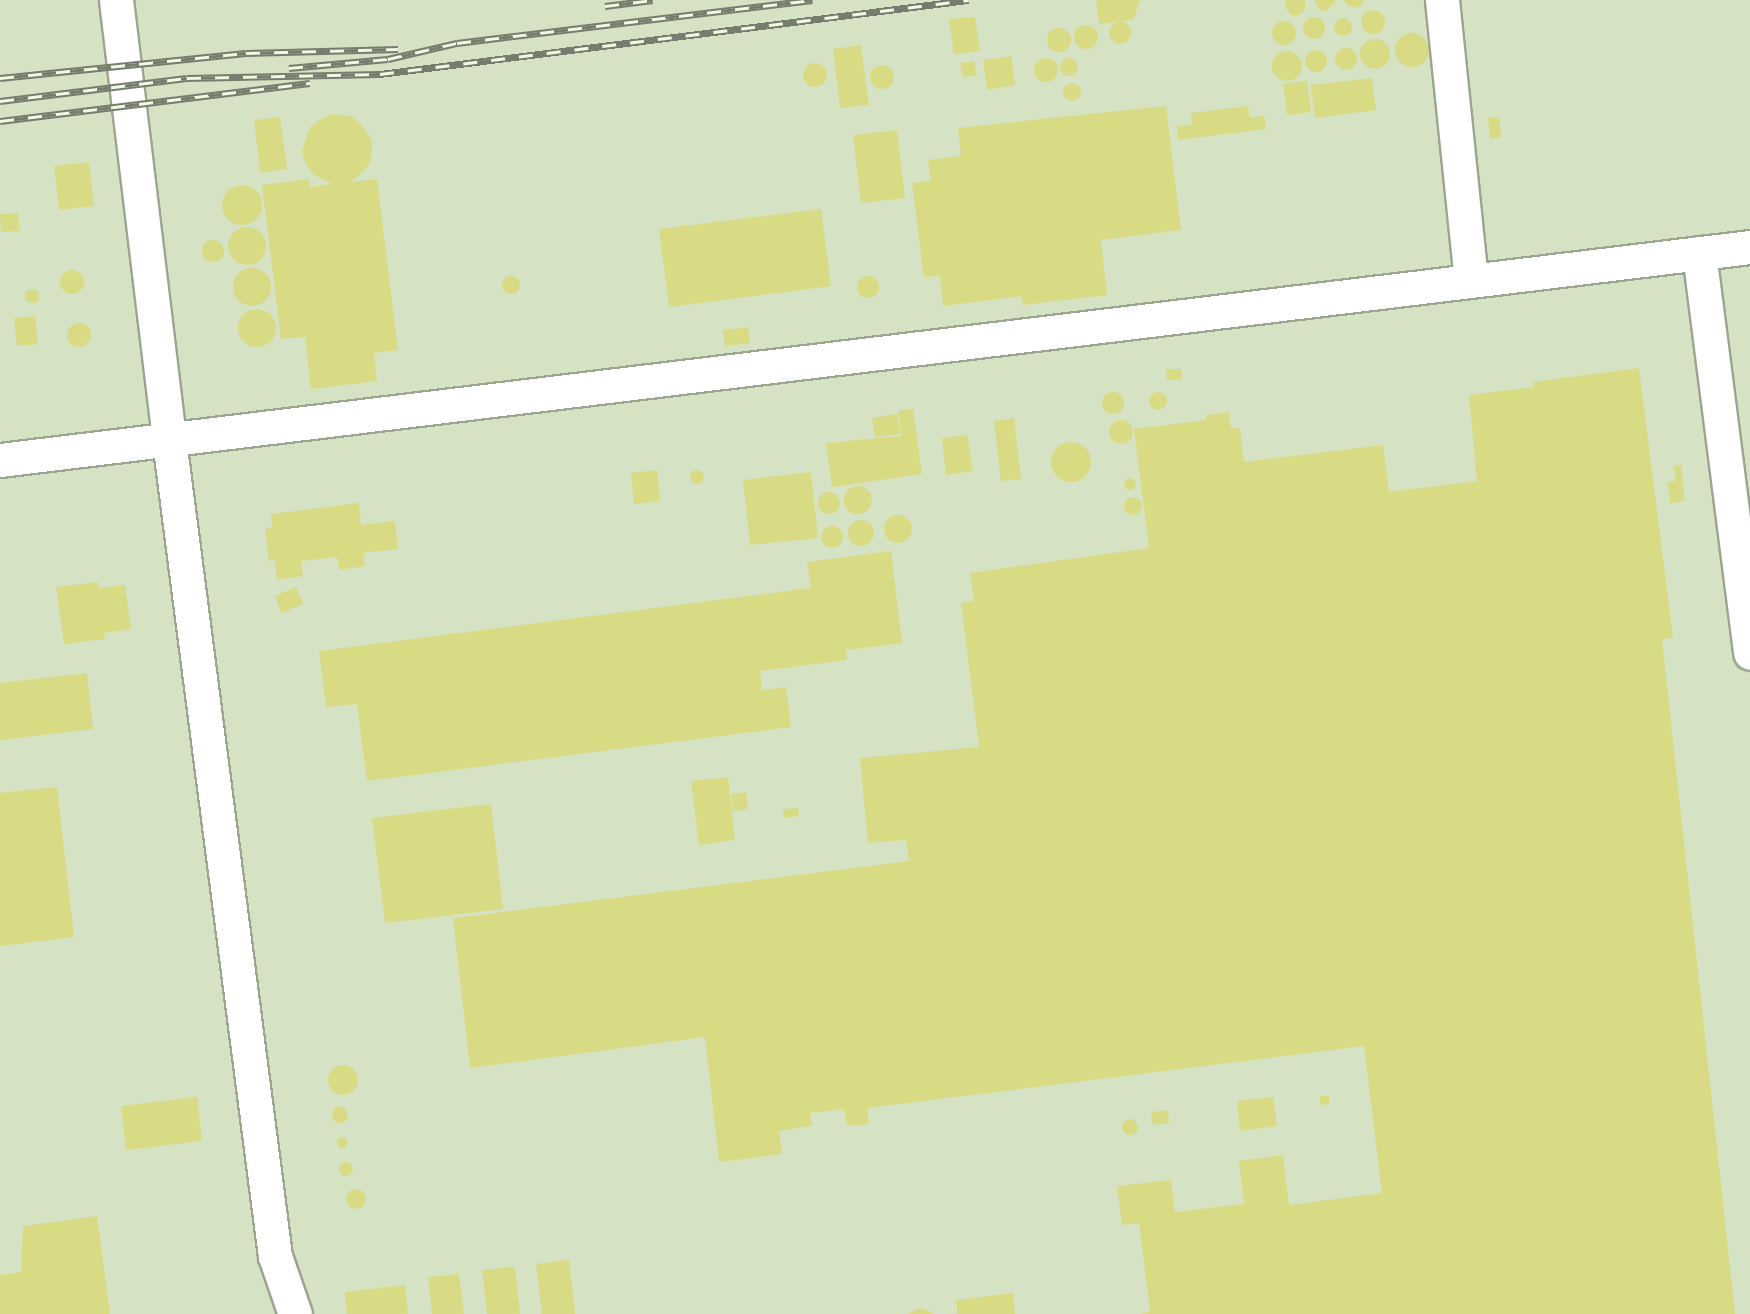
<!DOCTYPE html>
<html>
<head>
<meta charset="utf-8">
<style>
  body { margin:0 }
  #map { position:relative; width:1750px; height:1314px; overflow:hidden; background:#e2edd5; font-family:"Open Sans",sans-serif }
  div>[style] { position:absolute }
  [style*='--x'] { left:calc(var(--x)*1px); top:calc(var(--y)*1px); width:calc(var(--w)*1px); rotate:calc(var(--a)*1deg) }
  .built>* { inset:0; background:#d5e3c4 }
  .building>* { inset:0; background:#d9da84 }
  .round { border-radius:50% }
  .roads { filter:drop-shadow(2px 0 #9ba58f) drop-shadow(-2px 0 #9ba58f) drop-shadow(0 2px #9ba58f) drop-shadow(0 -2px #9ba58f) }
  .minor>* { height:33px; margin:-16.5px; padding:0 16.5px; transform-origin:16.5px; border-radius:16.5px; background:#fff }
  .rail>* { height:7px; margin-top:-3.5px; transform-origin:0; background:repeating-linear-gradient(90deg,#effae2 0 14px,#767d6f 0 28px); box-sizing:border-box; border-block:2px solid #767d6f }
  span { translate:-50% -50%; white-space:nowrap; text-align:center; line-height:1.15; -webkit-text-stroke:4.5px #effae2; paint-order:stroke }
</style>
</head>
<body>
<div id="map">
  <div class="built">
    <div style="clip-path:polygon(0 0,1750px 0,1750px 1314px,0 1314px)"></div>
  </div>
  <div class="building">
    <div style="clip-path:polygon(1096px 0,1140px 0,1133px 20px,1121px 21px,1128px 24px,1132px 32px,1126px 43px,1117px 44px,1109px 37px,1110px 27px,1118px 22px,1099px 24px)"></div>
    <div style="clip-path:polygon(1286px 0,1305px 0,1305px 10px,1299px 15px,1291px 15px,1285px 7px)"></div>
    <div style="clip-path:polygon(1315px 0,1335px 0,1335px 3px,1325px 11px,1318px 9px)"></div>
    <div style="clip-path:polygon(1344px 0,1364px 0,1362px 5px,1355px 8px,1347px 5px)"></div>
    <div class="round" style="left:1361px;top:10px;width:24px;height:24px"></div>
    <div class="round" style="left:1303px;top:17px;width:22px;height:22px"></div>
    <div style="clip-path:polygon(975px 17px,980px 51px,954px 54px,949px 19px)"></div>
    <div class="round" style="left:1334px;top:18px;width:18px;height:18px"></div>
    <div class="round" style="left:1272px;top:21px;width:24px;height:24px"></div>
    <div class="round" style="left:1074px;top:25px;width:24px;height:24px"></div>
    <div class="round" style="left:1047px;top:28px;width:24px;height:24px"></div>
    <div class="round" style="left:1395px;top:33px;width:34px;height:34px"></div>
    <div class="round" style="left:1360px;top:39px;width:30px;height:30px"></div>
    <div style="clip-path:polygon(861px 45px,869px 105px,840px 108px,833px 49px)"></div>
    <div class="round" style="left:1335px;top:48px;width:22px;height:22px"></div>
    <div class="round" style="left:1305px;top:50px;width:22px;height:22px"></div>
    <div class="round" style="left:1272px;top:51px;width:30px;height:30px"></div>
    <div style="clip-path:polygon(1011px 56px,1015px 85px,987px 90px,983px 60px)"></div>
    <div class="round" style="left:1034px;top:58px;width:24px;height:24px"></div>
    <div class="round" style="left:1060px;top:58px;width:18px;height:18px"></div>
    <div style="clip-path:polygon(974px 61px,977px 75px,963px 77px,960px 63px)"></div>
    <div class="round" style="left:803px;top:63px;width:24px;height:24px"></div>
    <div class="round" style="left:870px;top:65px;width:24px;height:24px"></div>
    <div style="clip-path:polygon(1372px 78px,1376px 110px,1315px 118px,1311px 85px)"></div>
    <div style="clip-path:polygon(1307px 81px,1311px 112px,1287px 115px,1283px 84px)"></div>
    <div class="round" style="left:1063px;top:83px;width:18px;height:18px"></div>
    <div style="clip-path:polygon(1166px 106px,1181px 230px,1101px 240px,1107px 295px,1023px 305px,1021px 296px,943px 306px,940px 275px,924px 278px,912px 183px,931px 181px,928px 160px,961px 156px,958px 128px)"></div>
    <div style="clip-path:polygon(1248px 106px,1250px 118px,1264px 116px,1266px 129px,1178px 140px,1177px 126px,1192px 125px,1191px 113px)"></div>
    <div style="clip-path:polygon(335px 114px,350px 116px,360px 123px,372px 140px,372px 155px,368px 167px,351px 182px,377px 179px,398px 350px,374px 353px,377px 381px,311px 389px,305px 337px,281px 339px,262px 185px,309px 179px,310px 187px,332px 184px,314px 175px,305px 163px,302px 150px,310px 127px,324px 117px)"></div>
    <div style="clip-path:polygon(280px 117px,287px 169px,260px 173px,254px 120px)"></div>
    <div style="clip-path:polygon(1499px 117px,1501px 137px,1490px 139px,1488px 118px)"></div>
    <div style="clip-path:polygon(897px 130px,905px 198px,861px 203px,853px 135px)"></div>
    <div style="clip-path:polygon(89px 162px,94px 206px,59px 210px,54px 166px)"></div>
    <div class="round" style="left:222px;top:185px;width:40px;height:40px"></div>
    <div style="clip-path:polygon(821px 209px,831px 286px,669px 307px,659px 229px)"></div>
    <div style="clip-path:polygon(18px 213px,20px 231px,1px 232px,0 214px)"></div>
    <div class="round" style="left:228px;top:227px;width:38px;height:38px"></div>
    <div class="round" style="left:202px;top:240px;width:22px;height:22px"></div>
    <div class="round" style="left:233px;top:268px;width:38px;height:38px"></div>
    <div class="round" style="left:60px;top:270px;width:24px;height:24px"></div>
    <div class="round" style="left:502px;top:276px;width:18px;height:18px"></div>
    <div class="round" style="left:857px;top:276px;width:22px;height:22px"></div>
    <div class="round" style="left:25px;top:289px;width:14px;height:14px"></div>
    <div class="round" style="left:238px;top:309px;width:38px;height:38px"></div>
    <div style="clip-path:polygon(35px 316px,38px 344px,17px 346px,14px 318px)"></div>
    <div class="round" style="left:67px;top:323px;width:24px;height:24px"></div>
    <div style="clip-path:polygon(748px 327px,750px 343px,725px 346px,723px 330px)"></div>
    <div style="clip-path:polygon(1639px 368px,1673px 638px,1662px 639px,1735px 1314px,1141px 1314px,1150px 1311px,1139px 1223px,1122px 1225px,1117px 1186px,1171px 1180px,1175px 1212px,1244px 1204px,1239px 1161px,1283px 1155px,1289px 1205px,1382px 1193px,1364px 1046px,867px 1108px,869px 1124px,847px 1126px,844px 1109px,810px 1113px,812px 1126px,779px 1131px,782px 1154px,719px 1162px,705px 1037px,470px 1068px,453px 918px,909px 861px,906px 840px,868px 843px,860px 758px,979px 747px,961px 603px,974px 601px,970px 573px,1149px 548px,1134px 429px,1206px 420px,1206px 415px,1229px 412px,1231px 428px,1240px 428px,1244px 462px,1383px 445px,1389px 492px,1477px 481px,1469px 395px,1534px 387px,1533px 382px)"></div>
    <div style="clip-path:polygon(1166px 369px,1181px 369px,1182px 379px,1167px 380px)"></div>
    <div class="round" style="left:1102px;top:392px;width:22px;height:22px"></div>
    <div class="round" style="left:1149px;top:392px;width:18px;height:18px"></div>
    <div style="clip-path:polygon(913px 409px,922px 474px,832px 487px,826px 443px,901px 436px,898px 411px)"></div>
    <div style="clip-path:polygon(897px 414px,900px 434px,875px 437px,872px 418px)"></div>
    <div style="clip-path:polygon(1014px 418px,1021px 479px,1001px 481px,994px 421px)"></div>
    <div class="round" style="left:1109px;top:420px;width:24px;height:24px"></div>
    <div style="clip-path:polygon(967px 435px,973px 471px,946px 475px,942px 438px)"></div>
    <div class="round" style="left:1051px;top:442px;width:40px;height:40px"></div>
    <div style="clip-path:polygon(1681px 465px,1685px 501px,1670px 503px,1668px 482px,1676px 481px,1674px 466px)"></div>
    <div style="clip-path:polygon(657px 470px,660px 501px,634px 504px,631px 473px)"></div>
    <div class="round" style="left:690px;top:470px;width:14px;height:14px"></div>
    <div style="clip-path:polygon(811px 472px,818px 538px,750px 545px,743px 480px)"></div>
    <div class="round" style="left:1124px;top:478px;width:12px;height:12px"></div>
    <div class="round" style="left:844px;top:486px;width:28px;height:28px"></div>
    <div class="round" style="left:818px;top:492px;width:22px;height:22px"></div>
    <div class="round" style="left:1124px;top:497px;width:18px;height:18px"></div>
    <div style="clip-path:polygon(359px 503px,361px 525px,395px 521px,398px 549px,363px 553px,365px 566px,339px 570px,337px 557px,301px 561px,303px 576px,277px 580px,275px 560px,269px 561px,265px 529px,272px 528px,271px 514px)"></div>
    <div class="round" style="left:884px;top:515px;width:28px;height:28px"></div>
    <div class="round" style="left:848px;top:520px;width:26px;height:26px"></div>
    <div class="round" style="left:821px;top:526px;width:22px;height:22px"></div>
    <div style="clip-path:polygon(891px 551px,902px 643px,846px 650px,847px 660px,760px 671px,762px 690px,786px 687px,791px 727px,367px 781px,357px 704px,326px 707px,319px 651px,811px 588px,807px 562px)"></div>
    <div style="clip-path:polygon(98px 582px,99px 588px,125px 585px,131px 629px,104px 633px,105px 639px,64px 644px,56px 587px)"></div>
    <div style="clip-path:polygon(296px 587px,303px 604px,281px 613px,275px 596px)"></div>
    <div style="clip-path:polygon(87px 673px,93px 729px,0 740px,0 683px)"></div>
    <div style="clip-path:polygon(728px 777px,735px 840px,699px 845px,691px 781px)"></div>
    <div style="clip-path:polygon(57px 787px,74px 937px,0 946px,0 793px)"></div>
    <div style="clip-path:polygon(746px 792px,748px 809px,733px 811px,731px 794px)"></div>
    <div style="clip-path:polygon(491px 804px,503px 909px,385px 923px,372px 818px)"></div>
    <div style="clip-path:polygon(798px 808px,799px 816px,784px 818px,783px 809px)"></div>
    <div class="round" style="left:328px;top:1065px;width:30px;height:30px"></div>
    <div style="clip-path:polygon(1320px 1096px,1329px 1096px,1329px 1104px,1320px 1105px)"></div>
    <div style="clip-path:polygon(197px 1097px,202px 1141px,126px 1150px,121px 1106px)"></div>
    <div style="clip-path:polygon(1273px 1097px,1277px 1126px,1240px 1131px,1237px 1101px)"></div>
    <div class="round" style="left:332px;top:1107px;width:16px;height:16px"></div>
    <div style="clip-path:polygon(1168px 1110px,1169px 1123px,1153px 1125px,1151px 1112px)"></div>
    <div class="round" style="left:1122px;top:1119px;width:16px;height:16px"></div>
    <div class="round" style="left:336.5px;top:1136.5px;width:11px;height:11px"></div>
    <div class="round" style="left:339px;top:1162px;width:14px;height:14px"></div>
    <div class="round" style="left:346px;top:1189px;width:20px;height:20px"></div>
    <div style="clip-path:polygon(97px 1216px,110px 1314px,0 1314px,0 1275px,21px 1272px,23px 1226px)"></div>
    <div style="clip-path:polygon(569px 1260px,575px 1314px,542px 1314px,536px 1264px)"></div>
    <div style="clip-path:polygon(515px 1267px,520px 1314px,487px 1314px,482px 1270px)"></div>
    <div style="clip-path:polygon(459px 1274px,464px 1314px,432px 1314px,428px 1277px)"></div>
    <div style="clip-path:polygon(405px 1285px,408px 1314px,347px 1314px,345px 1292px)"></div>
    <div style="clip-path:polygon(1013px 1293px,1015px 1314px,957px 1314px,956px 1300px)"></div>
    <div style="clip-path:polygon(923px 1308px,934px 1314px,908px 1314px,917px 1309px)"></div>
  </div>
  <div class="roads">
    <div class="minor">
      <div style="--x:116;--y:0;--w:443;--a:83.1"></div>
      <div style="--x:169;--y:440;--w:823;--a:82.6"></div>
      <div style="--x:275;--y:1256;--w:61;--a:71"></div>
      <div style="--x:1442;--y:0;--w:282;--a:84.1"></div>
      <div style="--x:1699;--y:253;--w:403;--a:82.7"></div>
      <div style="--x:0;--y:460;--w:1763;--a:-6.94"></div>
    </div>
  </div>
  <div class="rail">
    <div style="--x:605;--y:6;--w:48;--a:-7.1"></div>
    <div style="--x:289;--y:68;--w:99;--a:-5.2"></div>
    <div style="--x:388;--y:59;--w:71;--a:-13.1"></div>
    <div style="--x:457;--y:43;--w:358;--a:-6.9"></div>
    <div style="--x:0;--y:78;--w:247;--a:-5.8"></div>
    <div style="--x:246;--y:53;--w:152;--a:-1.5"></div>
    <div style="--x:0;--y:101;--w:188;--a:-7"></div>
    <div style="--x:187;--y:78;--w:193;--a:-1.2"></div>
    <div style="--x:380;--y:74;--w:593;--a:-7.17"></div>
    <div style="--x:0;--y:121;--w:312;--a:-7"></div>
  </div>
</div>
</body>
</html>
